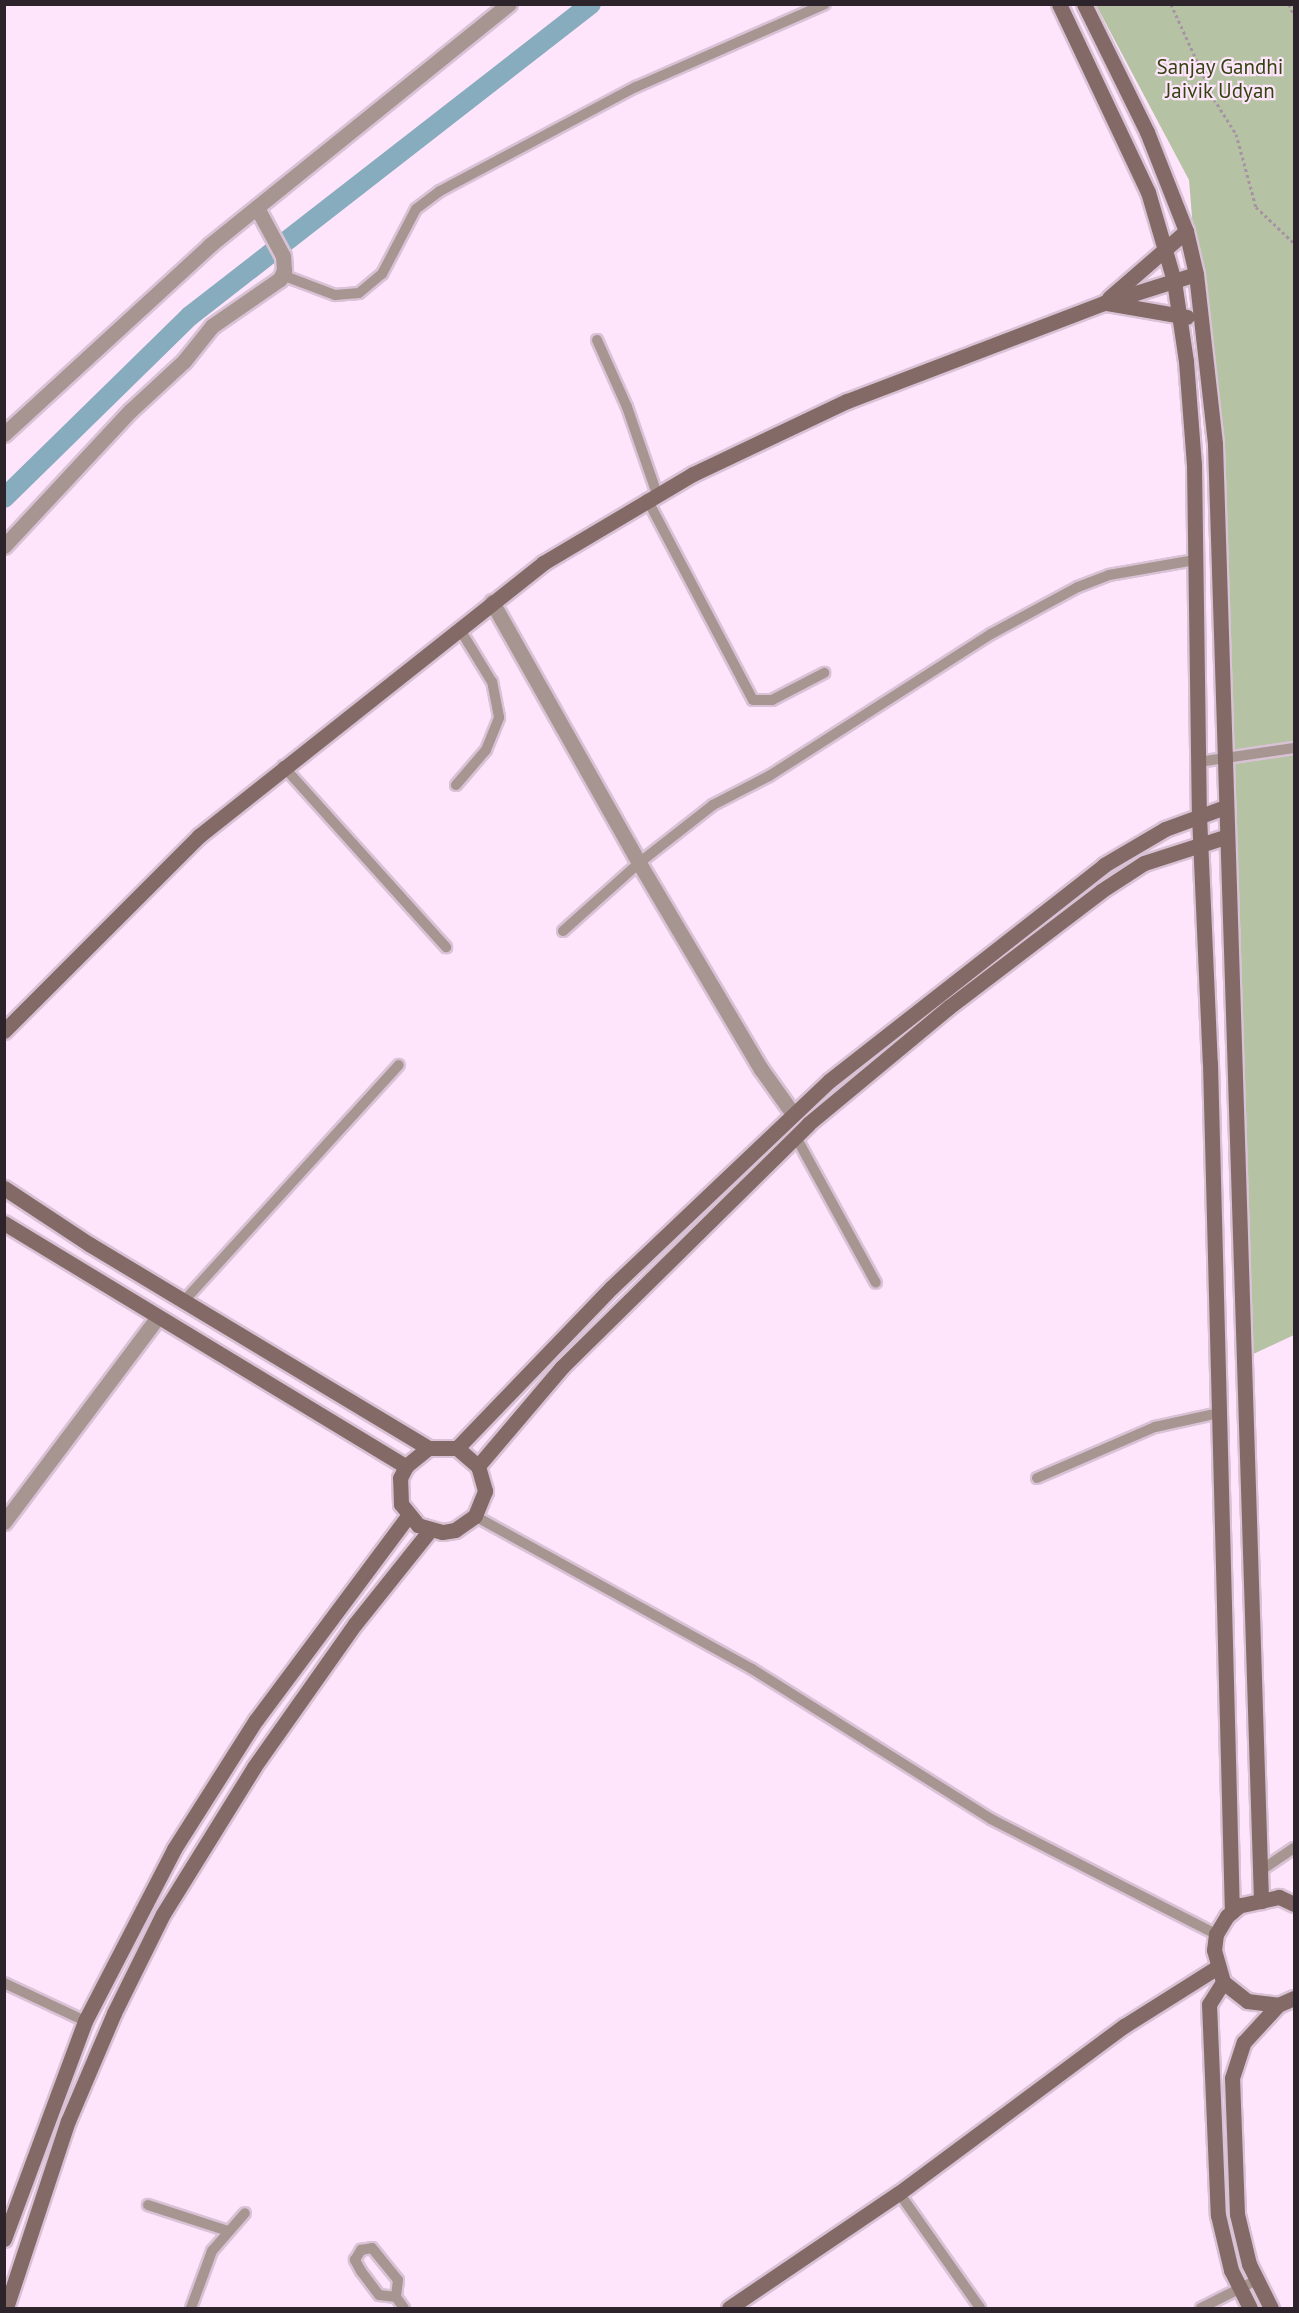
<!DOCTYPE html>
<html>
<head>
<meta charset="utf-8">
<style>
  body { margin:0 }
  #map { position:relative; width:1299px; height:2313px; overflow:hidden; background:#ffe5fc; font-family:"PT Sans",sans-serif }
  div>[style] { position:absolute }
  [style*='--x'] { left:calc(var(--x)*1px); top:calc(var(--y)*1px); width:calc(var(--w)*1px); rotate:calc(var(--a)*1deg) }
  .green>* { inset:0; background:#b5c3a4 }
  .canal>* { height:20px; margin:-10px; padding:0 10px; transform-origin:10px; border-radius:10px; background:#86acbe }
  .path>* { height:3px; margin-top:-1.5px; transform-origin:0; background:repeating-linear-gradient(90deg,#a693a3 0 3px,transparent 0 6px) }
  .roads { filter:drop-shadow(2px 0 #d9c2d6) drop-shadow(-2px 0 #d9c2d6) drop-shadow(0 2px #d9c2d6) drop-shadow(0 -2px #d9c2d6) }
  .lane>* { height:10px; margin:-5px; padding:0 5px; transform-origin:5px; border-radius:5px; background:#a79592 }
  .street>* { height:15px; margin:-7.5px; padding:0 7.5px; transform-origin:7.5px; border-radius:7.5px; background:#a79592 }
  .secondary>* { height:15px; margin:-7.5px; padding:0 7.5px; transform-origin:7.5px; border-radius:7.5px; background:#846a66 }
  span { translate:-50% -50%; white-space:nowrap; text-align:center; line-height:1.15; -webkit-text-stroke:4.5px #ffe5fc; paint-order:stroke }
  .park-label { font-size:21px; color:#32440f }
  .frame { position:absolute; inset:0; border:6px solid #2c232b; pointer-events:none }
</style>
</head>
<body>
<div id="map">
  <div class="green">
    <div style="clip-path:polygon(1096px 5px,1294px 5px,1294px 1335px,1249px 1356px,1222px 588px,1189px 180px)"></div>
  </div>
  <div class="canal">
    <div style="--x:4;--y:498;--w:260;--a:-44.4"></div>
    <div style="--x:190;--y:316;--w:508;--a:-37.88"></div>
  </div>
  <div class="path">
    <div style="--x:1171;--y:4;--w:104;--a:65.6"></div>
    <div style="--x:1214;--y:99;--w:41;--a:57.8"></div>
    <div style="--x:1236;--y:134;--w:76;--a:74.7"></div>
    <div style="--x:1256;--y:207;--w:52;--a:43.5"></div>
    <div style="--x:1289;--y:4;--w:12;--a:66"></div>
  </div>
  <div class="roads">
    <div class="lane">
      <div style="--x:282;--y:275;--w:57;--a:20.7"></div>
      <div style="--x:335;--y:295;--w:24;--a:-5"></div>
      <div style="--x:359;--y:293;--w:30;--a:-40"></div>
      <div style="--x:382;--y:274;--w:73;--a:-62.4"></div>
      <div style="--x:416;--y:209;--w:30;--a:-37"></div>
      <div style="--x:440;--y:191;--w:222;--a:-28"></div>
      <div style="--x:636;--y:87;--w:206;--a:-23.7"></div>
      <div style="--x:597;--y:340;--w:73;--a:65.9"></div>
      <div style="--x:627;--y:407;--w:92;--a:71"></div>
      <div style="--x:647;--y:499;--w:227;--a:62.2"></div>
      <div style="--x:753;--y:700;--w:19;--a:0"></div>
      <div style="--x:772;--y:700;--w:59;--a:-27.4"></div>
      <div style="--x:1198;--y:762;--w:97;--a:-8.3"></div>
      <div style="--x:283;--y:766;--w:244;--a:48"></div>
      <div style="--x:456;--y:785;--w:46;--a:-49.4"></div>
      <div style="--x:486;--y:750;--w:35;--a:-68"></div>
      <div style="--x:499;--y:717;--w:36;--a:-101"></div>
      <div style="--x:492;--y:682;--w:63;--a:-121.4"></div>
      <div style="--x:563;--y:931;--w:102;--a:-41.8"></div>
      <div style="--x:639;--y:863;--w:94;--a:-38.1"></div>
      <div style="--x:713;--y:805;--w:63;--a:-27.4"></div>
      <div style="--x:769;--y:776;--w:264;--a:-32.6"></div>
      <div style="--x:991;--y:634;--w:99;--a:-28.4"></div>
      <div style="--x:1078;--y:587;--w:33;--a:-21"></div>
      <div style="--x:1109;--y:575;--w:87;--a:-9.9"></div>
      <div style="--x:796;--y:1137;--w:166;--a:61.3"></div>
      <div style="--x:184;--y:1301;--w:319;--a:-47.7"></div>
      <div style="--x:1037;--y:1478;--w:129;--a:-23.4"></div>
      <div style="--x:1155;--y:1427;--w:66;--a:-12.3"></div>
      <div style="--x:475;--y:1516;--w:316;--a:28.9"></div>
      <div style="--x:752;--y:1669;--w:282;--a:32.1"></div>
      <div style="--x:991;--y:1819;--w:253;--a:27.1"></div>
      <div style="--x:1260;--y:1871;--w:41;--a:-34.1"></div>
      <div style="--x:4;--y:1983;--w:89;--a:25.1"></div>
      <div style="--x:899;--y:2193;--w:141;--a:54.8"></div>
      <div style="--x:148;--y:2205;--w:84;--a:18"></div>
      <div style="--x:396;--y:2297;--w:17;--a:-173"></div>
      <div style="--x:379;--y:2295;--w:30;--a:-127"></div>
      <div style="--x:361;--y:2271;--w:13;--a:-119"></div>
      <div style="--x:355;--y:2260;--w:12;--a:-59"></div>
      <div style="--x:361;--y:2250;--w:11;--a:-10"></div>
      <div style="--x:372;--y:2248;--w:41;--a:50.9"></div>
      <div style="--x:398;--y:2280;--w:17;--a:97"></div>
      <div style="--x:396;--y:2297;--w:14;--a:54"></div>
      <div style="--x:191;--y:2308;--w:61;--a:-69.8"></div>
      <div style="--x:212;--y:2251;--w:50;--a:-49"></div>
      <div style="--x:1201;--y:2308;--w:63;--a:-26.6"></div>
    </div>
    <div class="street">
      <div style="--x:4;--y:434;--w:280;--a:-42.5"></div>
      <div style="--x:210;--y:245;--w:384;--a:-38.9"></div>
      <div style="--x:4;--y:546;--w:185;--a:-47"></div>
      <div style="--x:130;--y:411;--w:74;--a:-42.8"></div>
      <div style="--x:184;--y:361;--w:45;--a:-51.3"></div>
      <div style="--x:212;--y:326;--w:83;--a:-34.7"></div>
      <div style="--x:280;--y:279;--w:10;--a:-66"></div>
      <div style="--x:284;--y:270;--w:14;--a:-94"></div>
      <div style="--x:283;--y:256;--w:55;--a:-118.4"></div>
      <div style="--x:492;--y:602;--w:300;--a:60.6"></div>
      <div style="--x:639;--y:863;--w:239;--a:59.4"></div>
      <div style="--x:761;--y:1069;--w:55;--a:54.6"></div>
      <div style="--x:4;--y:1522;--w:256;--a:-53.1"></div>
    </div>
    <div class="secondary">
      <div style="--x:1059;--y:4;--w:208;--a:64.7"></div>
      <div style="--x:1148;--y:192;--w:93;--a:73.7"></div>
      <div style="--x:1174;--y:281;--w:81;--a:81.5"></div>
      <div style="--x:1186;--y:361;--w:103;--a:85.6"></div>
      <div style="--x:1194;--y:464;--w:351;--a:89.2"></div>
      <div style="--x:1199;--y:815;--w:248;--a:87.5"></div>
      <div style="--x:1210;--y:1063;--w:849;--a:88.52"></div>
      <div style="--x:1084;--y:4;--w:143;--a:63.8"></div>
      <div style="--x:1147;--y:132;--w:106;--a:68.5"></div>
      <div style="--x:1186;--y:231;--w:44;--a:76.9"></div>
      <div style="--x:1196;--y:274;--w:171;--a:83.6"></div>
      <div style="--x:1215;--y:444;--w:1458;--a:88.19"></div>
      <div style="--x:1109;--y:298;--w:102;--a:-41"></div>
      <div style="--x:1107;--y:303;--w:81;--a:9.9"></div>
      <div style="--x:4;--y:1031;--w:276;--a:-45"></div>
      <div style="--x:199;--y:836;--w:439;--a:-38.4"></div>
      <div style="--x:543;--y:563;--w:174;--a:-30.7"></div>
      <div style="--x:693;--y:474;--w:170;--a:-25.4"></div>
      <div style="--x:847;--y:401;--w:275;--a:-20.9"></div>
      <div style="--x:1104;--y:303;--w:96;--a:-17.5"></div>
      <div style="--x:4;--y:1188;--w:102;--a:33.4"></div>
      <div style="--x:89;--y:1244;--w:396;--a:31"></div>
      <div style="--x:428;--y:1448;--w:29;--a:0"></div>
      <div style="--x:457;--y:1448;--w:28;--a:41"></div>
      <div style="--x:478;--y:1466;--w:26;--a:74"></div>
      <div style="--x:485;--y:1491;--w:27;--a:112"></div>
      <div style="--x:475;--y:1516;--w:24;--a:145"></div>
      <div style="--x:455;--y:1530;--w:13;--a:171"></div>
      <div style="--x:442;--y:1532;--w:25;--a:-164"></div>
      <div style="--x:418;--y:1525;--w:27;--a:-129"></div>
      <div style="--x:401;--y:1504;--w:26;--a:-92"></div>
      <div style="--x:400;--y:1478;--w:13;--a:-63"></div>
      <div style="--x:406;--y:1466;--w:28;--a:-39"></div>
      <div style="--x:4;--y:1223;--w:470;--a:31.2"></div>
      <div style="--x:457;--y:1448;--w:223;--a:-46.1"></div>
      <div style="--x:612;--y:1287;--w:299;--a:-43.5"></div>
      <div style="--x:829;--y:1081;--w:350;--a:-38.1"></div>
      <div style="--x:1104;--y:865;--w:71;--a:-30.5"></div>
      <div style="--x:1165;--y:829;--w:64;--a:-20.1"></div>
      <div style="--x:478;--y:1466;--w:130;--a:-49.7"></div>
      <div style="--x:562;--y:1367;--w:346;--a:-44.6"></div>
      <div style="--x:808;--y:1124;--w:183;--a:-39.7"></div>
      <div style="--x:949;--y:1007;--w:191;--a:-37.3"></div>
      <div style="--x:1101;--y:891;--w:51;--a:-33.1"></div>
      <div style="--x:1144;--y:863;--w:85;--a:-17.8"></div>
      <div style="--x:1294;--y:1904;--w:17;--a:-155"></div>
      <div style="--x:1279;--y:1897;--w:40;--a:168"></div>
      <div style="--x:1240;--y:1905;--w:17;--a:140"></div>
      <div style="--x:1227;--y:1916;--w:21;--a:121"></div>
      <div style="--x:1216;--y:1934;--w:16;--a:97"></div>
      <div style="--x:1214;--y:1950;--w:33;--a:74"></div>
      <div style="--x:1223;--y:1982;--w:31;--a:38"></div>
      <div style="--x:1247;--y:2001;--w:31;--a:7"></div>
      <div style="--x:1278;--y:2005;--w:17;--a:-24"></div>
      <div style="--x:1223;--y:1982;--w:26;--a:122"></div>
      <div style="--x:1209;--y:2004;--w:211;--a:87.6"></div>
      <div style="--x:1218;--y:2215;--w:57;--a:76.7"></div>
      <div style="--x:1231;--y:2270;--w:42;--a:63.4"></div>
      <div style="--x:4;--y:2239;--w:233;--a:-69.6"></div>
      <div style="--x:85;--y:2021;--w:194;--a:-62.6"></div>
      <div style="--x:174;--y:1849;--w:153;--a:-57.6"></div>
      <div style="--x:256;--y:1720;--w:254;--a:-53.3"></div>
      <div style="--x:6;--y:2308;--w:197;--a:-71.7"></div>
      <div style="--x:68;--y:2121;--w:117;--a:-66.9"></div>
      <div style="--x:114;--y:2013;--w:110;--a:-63.7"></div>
      <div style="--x:163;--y:1914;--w:173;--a:-58.2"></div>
      <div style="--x:254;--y:1767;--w:175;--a:-54.8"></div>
      <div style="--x:355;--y:1624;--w:120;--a:-51.4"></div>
      <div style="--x:729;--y:2308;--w:205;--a:-34.1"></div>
      <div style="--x:899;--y:2193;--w:280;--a:-36.6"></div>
      <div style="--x:1124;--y:2026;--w:109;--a:-32.2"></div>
      <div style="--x:1271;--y:2308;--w:49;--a:-116.6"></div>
      <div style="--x:1249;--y:2264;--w:51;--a:-103.5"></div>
      <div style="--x:1237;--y:2214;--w:136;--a:-92.1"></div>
      <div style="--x:1232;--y:2078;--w:38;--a:-72"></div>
      <div style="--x:1244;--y:2042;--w:50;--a:-47.4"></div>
    </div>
  </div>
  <div class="park-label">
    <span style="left:1220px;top:79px">Sanjay Gandhi<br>Jaivik Udyan</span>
  </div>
  <div class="frame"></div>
</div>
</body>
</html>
